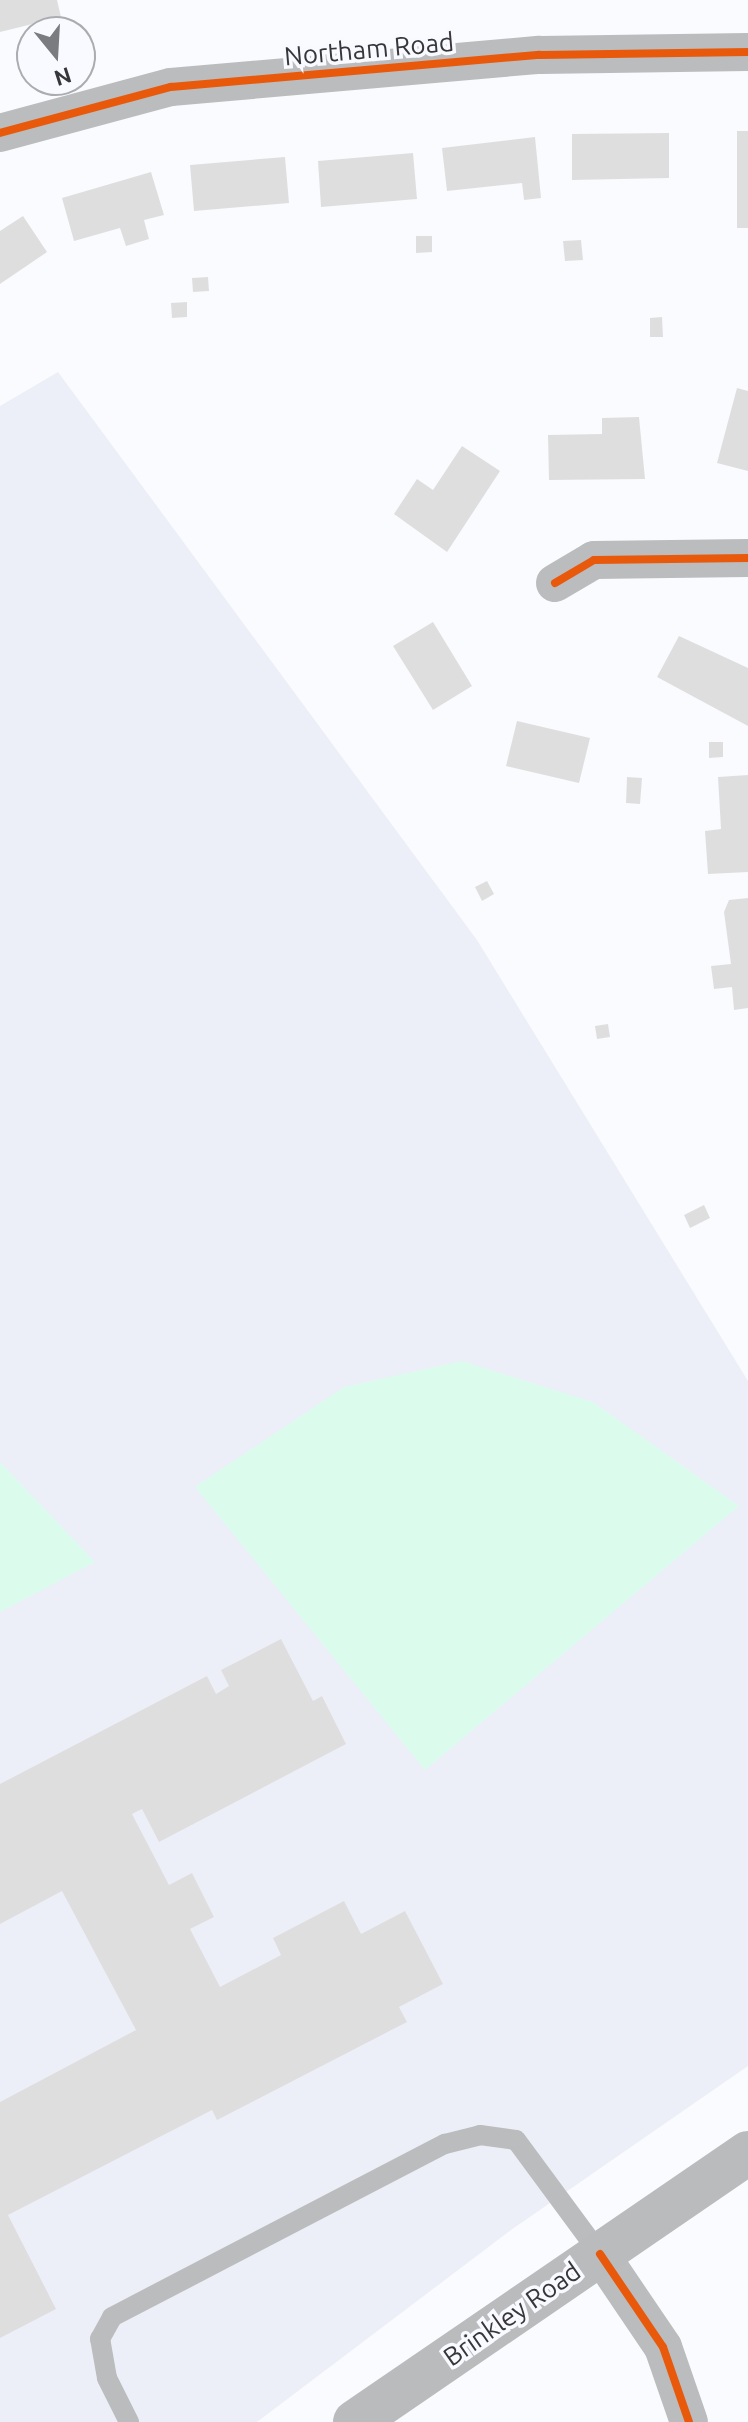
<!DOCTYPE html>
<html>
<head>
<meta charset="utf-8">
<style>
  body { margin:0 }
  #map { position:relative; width:748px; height:2422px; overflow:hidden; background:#fafbfe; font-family:Ubuntu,sans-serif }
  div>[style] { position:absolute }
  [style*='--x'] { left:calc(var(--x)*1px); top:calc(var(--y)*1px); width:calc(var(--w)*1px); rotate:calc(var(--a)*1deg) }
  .built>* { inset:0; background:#edeff8 }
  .green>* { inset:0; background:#dbfbec }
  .building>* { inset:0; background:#dfdedf }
  .service>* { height:20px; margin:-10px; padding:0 10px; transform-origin:10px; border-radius:10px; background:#bbbcbd }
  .minor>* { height:38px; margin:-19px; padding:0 19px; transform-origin:19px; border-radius:19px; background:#bbbcbd }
  .secondary>* { height:44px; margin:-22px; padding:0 22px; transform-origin:22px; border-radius:22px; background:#babbbd }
  .cycleway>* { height:8px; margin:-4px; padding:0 4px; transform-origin:4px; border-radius:4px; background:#e8590c }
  span { translate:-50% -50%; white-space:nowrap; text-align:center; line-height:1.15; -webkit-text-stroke:7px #f9faff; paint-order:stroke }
  .street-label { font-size:26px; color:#37373a }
  .north { position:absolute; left:16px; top:16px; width:80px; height:80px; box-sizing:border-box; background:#f9faff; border:2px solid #abacb0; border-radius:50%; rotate:162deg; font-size:22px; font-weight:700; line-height:32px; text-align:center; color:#37373a }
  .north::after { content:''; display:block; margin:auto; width:28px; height:36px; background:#7b7c7f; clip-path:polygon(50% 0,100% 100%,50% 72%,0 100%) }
</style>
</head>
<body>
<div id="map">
  <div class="built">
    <div style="clip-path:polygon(58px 372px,477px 940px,748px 1381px,748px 2066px,511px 2230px,257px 2422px,0 2422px,0 406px)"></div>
  </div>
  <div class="green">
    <div style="clip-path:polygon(462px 1361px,593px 1402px,739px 1506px,425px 1770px,195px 1487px,344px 1387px)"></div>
    <div style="clip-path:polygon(0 1462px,95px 1562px,0 1612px)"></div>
  </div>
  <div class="building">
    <div style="clip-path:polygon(0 0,57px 0,61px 17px,0 32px)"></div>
    <div style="clip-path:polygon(737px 131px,748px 131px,748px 228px,737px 228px)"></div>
    <div style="clip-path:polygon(669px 133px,669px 178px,572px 180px,572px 134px)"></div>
    <div style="clip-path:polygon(535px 137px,541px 198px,524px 200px,522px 183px,447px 191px,442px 148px)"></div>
    <div style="clip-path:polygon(413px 153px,417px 199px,321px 207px,318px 161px)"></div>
    <div style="clip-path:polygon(285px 157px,289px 203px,194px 211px,190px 165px)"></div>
    <div style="clip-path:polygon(151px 172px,164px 215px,144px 220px,149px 239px,126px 246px,120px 228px,74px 241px,62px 198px)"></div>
    <div style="clip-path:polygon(23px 216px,47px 252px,0 284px,0 231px)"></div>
    <div style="clip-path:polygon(416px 236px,432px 236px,432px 252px,416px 253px)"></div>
    <div style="clip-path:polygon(581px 240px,583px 260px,565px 261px,563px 241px)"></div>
    <div style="clip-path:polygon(208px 277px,209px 291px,193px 292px,192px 278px)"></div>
    <div style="clip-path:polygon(187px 302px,187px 317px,172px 318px,171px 303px)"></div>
    <div style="clip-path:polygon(662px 317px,663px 337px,650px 337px,650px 318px)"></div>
    <div style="clip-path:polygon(737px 388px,748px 391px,748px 471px,717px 463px)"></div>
    <div style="clip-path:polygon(639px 417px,645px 479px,549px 480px,548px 435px,602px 434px,602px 418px)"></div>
    <div style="clip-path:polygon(462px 446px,500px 471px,447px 552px,394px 514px,417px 479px,433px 490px)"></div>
    <div style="clip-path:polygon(433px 622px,472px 686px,433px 710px,393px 646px)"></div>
    <div style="clip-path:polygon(679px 636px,748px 668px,748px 726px,657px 677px)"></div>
    <div style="clip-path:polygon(517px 721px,590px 738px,579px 783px,506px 766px)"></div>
    <div style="clip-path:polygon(709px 742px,723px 742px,723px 757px,709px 758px)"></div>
    <div style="clip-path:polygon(748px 775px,748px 872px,708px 874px,705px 831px,721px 829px,718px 777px)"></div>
    <div style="clip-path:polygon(627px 777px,642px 778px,640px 804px,626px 803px)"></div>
    <div style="clip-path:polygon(487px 881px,494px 894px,482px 901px,475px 887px)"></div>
    <div style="clip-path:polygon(748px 898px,748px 1008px,734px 1010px,732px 987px,714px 989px,711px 966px,731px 964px,724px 912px,729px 900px)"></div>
    <div style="clip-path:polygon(608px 1024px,610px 1037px,597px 1039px,595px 1026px)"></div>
    <div style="clip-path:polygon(704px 1205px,710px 1218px,690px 1228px,684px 1215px)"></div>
    <div style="clip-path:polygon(281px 1639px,313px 1701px,322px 1696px,346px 1744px,159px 1842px,142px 1809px,132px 1814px,169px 1885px,192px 1873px,214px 1917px,190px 1929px,220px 1987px,281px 1955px,273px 1938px,344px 1901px,361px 1934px,405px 1911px,443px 1984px,399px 2007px,407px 2022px,217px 2120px,212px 2110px,8px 2215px,56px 2309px,0 2338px,0 2102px,136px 2030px,62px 1891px,0 1924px,0 1784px,207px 1676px,216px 1694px,229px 1686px,221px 1670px)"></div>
  </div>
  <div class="service">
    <div style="--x:129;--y:2422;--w:49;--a:-116.6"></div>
    <div style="--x:107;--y:2378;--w:40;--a:-100"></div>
    <div style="--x:100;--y:2339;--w:25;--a:-61"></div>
    <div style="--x:112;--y:2317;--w:375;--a:-27.5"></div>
    <div style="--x:445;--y:2144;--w:36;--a:-14"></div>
    <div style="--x:480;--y:2135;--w:36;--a:8"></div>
    <div style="--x:516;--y:2140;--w:142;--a:53.6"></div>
  </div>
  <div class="minor">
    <div style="--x:0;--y:133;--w:177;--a:-15.1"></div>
    <div style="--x:171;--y:87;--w:370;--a:-5"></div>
    <div style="--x:540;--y:55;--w:208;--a:-0.8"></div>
    <div style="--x:555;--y:583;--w:45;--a:-30.5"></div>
    <div style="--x:594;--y:560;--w:154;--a:-0.7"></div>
    <div style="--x:600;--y:2254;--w:112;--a:55.9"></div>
    <div style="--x:663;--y:2347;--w:79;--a:70.9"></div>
  </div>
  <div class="secondary">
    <div style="--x:355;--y:2422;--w:476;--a:-34.4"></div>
  </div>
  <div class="cycleway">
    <div style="--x:0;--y:133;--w:177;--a:-15.1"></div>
    <div style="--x:171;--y:87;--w:370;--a:-5"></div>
    <div style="--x:540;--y:55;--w:208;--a:-0.8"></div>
    <div style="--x:555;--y:583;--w:45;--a:-30.5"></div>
    <div style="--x:594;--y:560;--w:154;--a:-0.7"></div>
    <div style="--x:600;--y:2254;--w:112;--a:55.9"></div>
    <div style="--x:663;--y:2347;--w:79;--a:70.9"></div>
  </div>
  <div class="street-label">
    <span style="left:369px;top:49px;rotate:-5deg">Northam Road</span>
    <span style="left:512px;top:2314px;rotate:-35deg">Brinkley Road</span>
  </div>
  <div class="north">N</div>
</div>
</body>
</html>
